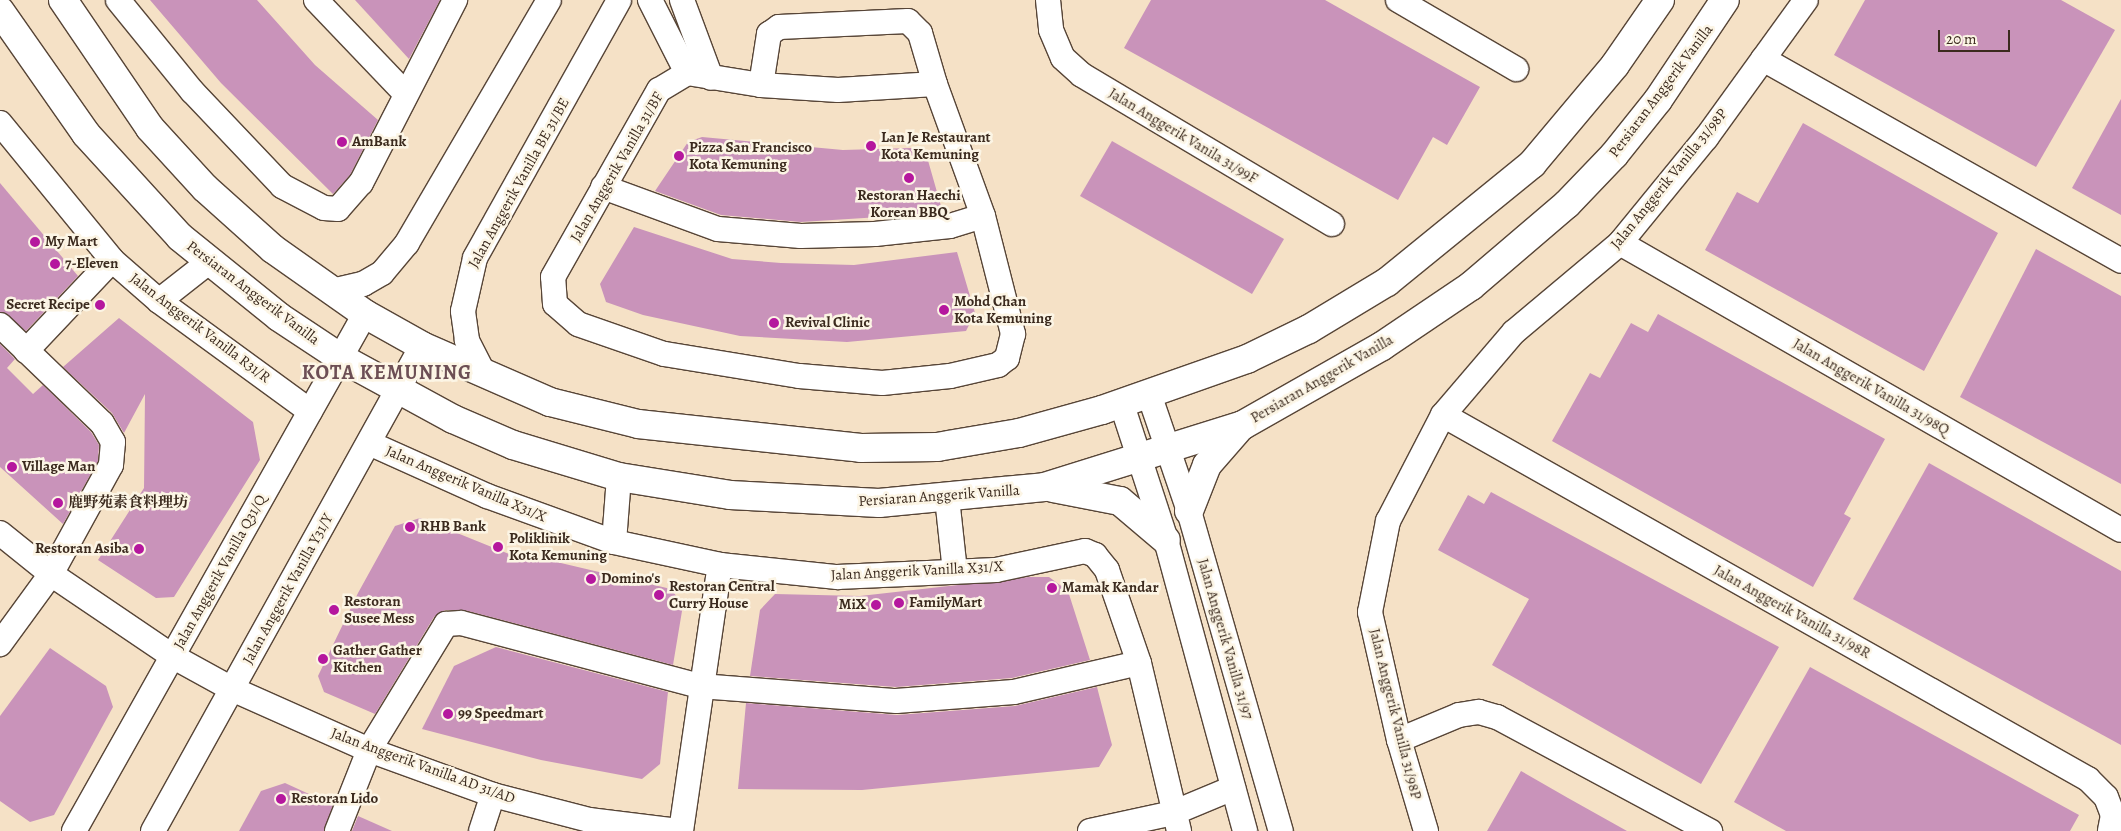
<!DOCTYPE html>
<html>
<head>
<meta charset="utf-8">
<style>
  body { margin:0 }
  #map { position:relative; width:2121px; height:831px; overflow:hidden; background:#f5e1c6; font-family:Alegreya,"Noto Serif SC",serif }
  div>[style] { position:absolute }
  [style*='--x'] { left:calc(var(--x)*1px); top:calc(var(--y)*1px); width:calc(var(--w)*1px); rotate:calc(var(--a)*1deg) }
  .building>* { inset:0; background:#c993ba }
  .roads { filter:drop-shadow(1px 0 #574537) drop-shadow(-1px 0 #574537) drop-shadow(0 1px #574537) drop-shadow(0 -1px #574537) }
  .minor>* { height:24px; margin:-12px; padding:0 12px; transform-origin:12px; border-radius:12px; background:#fff }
  .major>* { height:28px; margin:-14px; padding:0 14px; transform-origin:14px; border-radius:14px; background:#fff }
  .dots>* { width:14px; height:14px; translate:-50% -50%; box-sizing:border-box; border:2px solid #fcf5e5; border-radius:50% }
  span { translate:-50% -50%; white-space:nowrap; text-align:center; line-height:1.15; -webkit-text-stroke:5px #fcf5e5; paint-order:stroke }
  .street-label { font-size:15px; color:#3b2a1e }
  .poi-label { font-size:15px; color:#3b2a1e; font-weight:700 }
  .left { translate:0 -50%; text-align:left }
  .right { translate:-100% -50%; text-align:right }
  .district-label { font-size:20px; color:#6d4f55; font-weight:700; letter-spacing:1px }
  .scale { position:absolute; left:1938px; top:30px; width:72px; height:22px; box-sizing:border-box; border:2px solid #3b2a1e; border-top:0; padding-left:6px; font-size:15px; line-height:18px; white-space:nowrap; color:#3b2a1e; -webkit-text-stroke:4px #fcf5e5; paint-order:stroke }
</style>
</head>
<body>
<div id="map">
  <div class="building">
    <div style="clip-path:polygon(150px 0,257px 0,315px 65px,378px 120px,350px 175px,333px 194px,221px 83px)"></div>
    <div style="clip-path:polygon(355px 0,440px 0,409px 59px)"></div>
    <div style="clip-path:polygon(1151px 0,1325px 0,1480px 87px,1447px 145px,1433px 137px,1398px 200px,1124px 48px)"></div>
    <div style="clip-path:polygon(1865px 0,2061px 0,2115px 30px,2036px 167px,1834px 55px)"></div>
    <div style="clip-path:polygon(2121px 99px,2121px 215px,2072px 188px)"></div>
    <div style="clip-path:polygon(1803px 123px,1998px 233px,1924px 371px,1705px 250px,1737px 192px,1758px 203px)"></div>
    <div style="clip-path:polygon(702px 137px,843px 150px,911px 148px,927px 157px,943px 213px,801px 222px,721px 215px,655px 191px,688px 142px)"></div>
    <div style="clip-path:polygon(1112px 141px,1284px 239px,1252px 294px,1080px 196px)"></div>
    <div style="clip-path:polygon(0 183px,78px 276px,26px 331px,0 312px)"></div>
    <div style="clip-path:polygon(634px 227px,732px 259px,781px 263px,854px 265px,957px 252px,975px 313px,966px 331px,847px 342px,740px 336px,643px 315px,606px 302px,600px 284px)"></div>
    <div style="clip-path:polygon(2036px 249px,2121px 296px,2121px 484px,1960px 397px)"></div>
    <div style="clip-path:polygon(1658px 314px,1885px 439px,1844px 514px,1851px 518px,1813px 587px,1552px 441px,1590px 373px,1600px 378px,1631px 323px,1648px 332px)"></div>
    <div style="clip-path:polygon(119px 318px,253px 422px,260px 460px,174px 597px,156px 598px,98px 560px,144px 488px,145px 394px,124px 433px,112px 413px,63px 367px)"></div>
    <div style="clip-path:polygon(0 344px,15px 359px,7px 368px,33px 394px,43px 385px,91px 432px,99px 445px,98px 461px,63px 524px,0 467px)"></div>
    <div style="clip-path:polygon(1929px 463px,2121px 571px,2121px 745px,1853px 599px)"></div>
    <div style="clip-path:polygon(1491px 492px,1779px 647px,1701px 784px,1492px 665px,1529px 599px,1438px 550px,1468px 495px,1484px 504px)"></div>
    <div style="clip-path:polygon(420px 518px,509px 554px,510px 551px,671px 589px,683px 605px,673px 665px,464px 610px,445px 610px,434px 617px,375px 714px,324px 692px,318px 676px,358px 593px,395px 526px)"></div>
    <div style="clip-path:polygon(1029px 577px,1049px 577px,1068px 591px,1090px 660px,1012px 678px,896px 687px,750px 676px,760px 610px,775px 594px,860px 596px)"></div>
    <div style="clip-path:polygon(496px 647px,668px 692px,660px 764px,642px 779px,541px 760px,422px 729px,454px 666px)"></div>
    <div style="clip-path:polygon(50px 648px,106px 686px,113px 707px,54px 815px,30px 822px,0 801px,0 716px)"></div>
    <div style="clip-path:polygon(1810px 667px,2079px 815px,2070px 831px,1786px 831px,1734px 802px)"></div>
    <div style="clip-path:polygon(1097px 687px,1112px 745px,1099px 767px,862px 790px,738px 789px,746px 703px,897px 715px,1015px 706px)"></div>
    <div style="clip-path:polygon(1521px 771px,1568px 798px,1627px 831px,1487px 831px)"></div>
    <div style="clip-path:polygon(285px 783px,333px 805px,324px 831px,239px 831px,261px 791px)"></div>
    <div style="clip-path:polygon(358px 816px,392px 831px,352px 831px)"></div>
  </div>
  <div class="roads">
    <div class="minor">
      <div style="--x:118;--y:0;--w:117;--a:50.9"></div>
      <div style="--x:192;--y:91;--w:131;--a:46.5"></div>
      <div style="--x:282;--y:186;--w:47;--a:27.6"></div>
      <div style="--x:324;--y:208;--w:14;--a:4"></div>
      <div style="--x:338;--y:209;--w:35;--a:-49"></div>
      <div style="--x:361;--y:183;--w:206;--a:-62.8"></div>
      <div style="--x:316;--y:0;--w:129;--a:46.3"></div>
      <div style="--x:650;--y:0;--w:82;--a:63.1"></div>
      <div style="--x:682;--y:0;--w:83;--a:69.6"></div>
      <div style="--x:1048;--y:0;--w:30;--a:84"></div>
      <div style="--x:1051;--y:30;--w:30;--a:67"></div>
      <div style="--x:1063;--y:58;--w:25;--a:42"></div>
      <div style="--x:1082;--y:75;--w:291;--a:30.8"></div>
      <div style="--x:1398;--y:0;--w:137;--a:30.3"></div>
      <div style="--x:1763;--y:59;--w:411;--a:29.4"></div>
      <div style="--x:687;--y:73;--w:75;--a:9.2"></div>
      <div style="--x:761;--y:85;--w:77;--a:3.7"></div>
      <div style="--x:838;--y:90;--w:97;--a:-3.5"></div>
      <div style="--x:935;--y:84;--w:140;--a:70"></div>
      <div style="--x:983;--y:216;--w:122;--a:75.7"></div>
      <div style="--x:1013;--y:334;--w:25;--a:104"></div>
      <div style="--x:1007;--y:358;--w:11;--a:142"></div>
      <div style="--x:998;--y:365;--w:49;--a:167.1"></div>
      <div style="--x:950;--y:376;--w:68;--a:174.1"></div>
      <div style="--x:882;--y:383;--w:83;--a:-175.2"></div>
      <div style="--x:799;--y:376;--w:137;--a:-170.7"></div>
      <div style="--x:664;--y:354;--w:91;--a:-160.8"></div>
      <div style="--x:578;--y:324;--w:30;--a:-139"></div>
      <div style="--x:555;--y:304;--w:27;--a:-94"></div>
      <div style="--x:553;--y:277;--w:215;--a:-60.5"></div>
      <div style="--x:659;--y:90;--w:33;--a:-31"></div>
      <div style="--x:761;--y:85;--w:52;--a:-81.1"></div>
      <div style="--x:769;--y:34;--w:12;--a:-35"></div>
      <div style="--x:779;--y:27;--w:129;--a:-2.7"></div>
      <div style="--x:908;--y:21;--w:17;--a:45"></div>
      <div style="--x:920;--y:33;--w:53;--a:73.6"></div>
      <div style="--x:0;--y:123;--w:177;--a:50.7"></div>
      <div style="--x:112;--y:260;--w:62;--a:41.1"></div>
      <div style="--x:159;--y:301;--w:187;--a:36.1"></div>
      <div style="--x:603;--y:187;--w:122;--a:20.1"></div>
      <div style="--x:718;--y:229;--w:83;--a:4.8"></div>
      <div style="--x:801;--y:236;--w:74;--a:-1.5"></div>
      <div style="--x:875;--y:234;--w:75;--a:-6.1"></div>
      <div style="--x:950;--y:226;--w:34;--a:-17"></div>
      <div style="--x:1620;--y:243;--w:577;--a:29.81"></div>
      <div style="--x:332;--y:291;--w:32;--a:-13"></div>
      <div style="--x:363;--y:284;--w:22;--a:-30"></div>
      <div style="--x:382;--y:273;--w:39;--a:-50"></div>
      <div style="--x:407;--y:243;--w:281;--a:-59.7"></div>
      <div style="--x:159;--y:301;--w:65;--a:-38.1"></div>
      <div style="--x:0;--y:325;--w:141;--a:43.9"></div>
      <div style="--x:102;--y:423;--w:22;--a:60"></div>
      <div style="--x:113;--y:442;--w:23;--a:95"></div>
      <div style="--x:111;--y:465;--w:124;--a:118.8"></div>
      <div style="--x:51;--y:574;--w:87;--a:126.1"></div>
      <div style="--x:26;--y:351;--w:125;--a:-46.6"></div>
      <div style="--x:484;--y:374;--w:38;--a:-117"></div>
      <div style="--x:467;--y:340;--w:29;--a:-98"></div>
      <div style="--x:463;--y:311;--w:54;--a:-77.2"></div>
      <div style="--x:475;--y:258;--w:295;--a:-60.8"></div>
      <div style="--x:1150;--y:397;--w:120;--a:71.1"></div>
      <div style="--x:1189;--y:511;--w:333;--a:74"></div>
      <div style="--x:1122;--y:405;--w:142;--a:71.9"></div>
      <div style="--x:1166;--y:540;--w:302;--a:74.8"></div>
      <div style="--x:1443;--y:415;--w:741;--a:29.44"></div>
      <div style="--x:2088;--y:779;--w:25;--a:45"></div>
      <div style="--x:2106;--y:797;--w:19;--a:69"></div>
      <div style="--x:2113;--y:815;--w:16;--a:101"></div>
      <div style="--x:369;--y:443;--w:129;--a:24.2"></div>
      <div style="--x:487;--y:496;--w:135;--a:19.9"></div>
      <div style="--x:614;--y:542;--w:108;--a:12.2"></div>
      <div style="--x:720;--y:565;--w:118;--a:5.9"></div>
      <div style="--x:837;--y:577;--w:159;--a:-2.5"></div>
      <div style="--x:996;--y:570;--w:91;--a:-12.1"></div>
      <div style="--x:1085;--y:551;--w:11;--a:22"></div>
      <div style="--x:1095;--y:555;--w:19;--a:51"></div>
      <div style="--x:1107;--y:570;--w:98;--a:71"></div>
      <div style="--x:1139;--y:663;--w:173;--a:76.6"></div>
      <div style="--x:947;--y:498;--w:74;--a:83.8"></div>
      <div style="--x:0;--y:533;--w:65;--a:38.8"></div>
      <div style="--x:51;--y:574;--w:146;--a:34.1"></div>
      <div style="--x:172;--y:656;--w:68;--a:28.8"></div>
      <div style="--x:232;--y:689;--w:150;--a:24"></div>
      <div style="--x:369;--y:750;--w:132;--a:19.9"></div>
      <div style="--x:493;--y:795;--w:99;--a:14.6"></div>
      <div style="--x:589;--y:820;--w:92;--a:6.9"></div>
      <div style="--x:614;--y:542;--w:65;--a:-85.6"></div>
      <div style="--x:1399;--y:740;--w:65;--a:-22.6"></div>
      <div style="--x:1459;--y:715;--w:20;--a:-9"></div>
      <div style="--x:1479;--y:712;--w:19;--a:16"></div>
      <div style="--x:1497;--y:717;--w:242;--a:28.2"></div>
      <div style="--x:74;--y:831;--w:593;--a:-60.63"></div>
      <div style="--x:153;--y:831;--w:555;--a:-60.99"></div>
      <div style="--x:337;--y:831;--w:87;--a:-68.4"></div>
      <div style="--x:369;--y:750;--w:148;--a:-58.6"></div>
      <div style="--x:446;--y:624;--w:15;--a:-4"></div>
      <div style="--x:461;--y:623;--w:247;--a:14.8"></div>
      <div style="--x:700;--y:686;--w:197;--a:4.4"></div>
      <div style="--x:896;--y:701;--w:118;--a:-4.4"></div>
      <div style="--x:1014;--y:692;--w:128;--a:-13.1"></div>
      <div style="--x:481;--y:831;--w:38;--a:-72"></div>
      <div style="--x:681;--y:831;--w:269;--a:-81.7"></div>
      <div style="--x:1090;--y:831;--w:85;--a:-12.2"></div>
      <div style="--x:1173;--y:813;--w:65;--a:-22.6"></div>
      <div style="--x:1426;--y:831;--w:95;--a:-106.5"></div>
      <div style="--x:1399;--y:740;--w:131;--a:-102.8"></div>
      <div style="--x:1370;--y:612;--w:93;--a:-78.8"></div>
      <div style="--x:1388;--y:521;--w:119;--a:-62.6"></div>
      <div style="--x:1443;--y:415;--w:109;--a:-49.5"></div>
      <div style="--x:1514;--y:332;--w:138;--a:-40"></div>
      <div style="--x:1620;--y:243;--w:136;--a:-50.7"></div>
      <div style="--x:1706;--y:138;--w:170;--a:-54.1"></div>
    </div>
    <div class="major">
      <div style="--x:63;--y:0;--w:155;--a:55.8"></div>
      <div style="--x:150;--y:128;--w:81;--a:47.5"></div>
      <div style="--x:205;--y:188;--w:91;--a:41.9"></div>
      <div style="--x:273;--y:249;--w:113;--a:35.2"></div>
      <div style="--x:365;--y:314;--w:65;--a:29.3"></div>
      <div style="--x:422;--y:346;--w:140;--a:23.6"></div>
      <div style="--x:550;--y:402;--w:91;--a:14"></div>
      <div style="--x:638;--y:424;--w:224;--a:6.1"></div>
      <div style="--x:861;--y:448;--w:76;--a:-0.8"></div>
      <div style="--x:937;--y:447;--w:83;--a:-9.7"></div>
      <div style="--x:1019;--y:433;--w:86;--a:-15.5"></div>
      <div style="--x:1102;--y:410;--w:154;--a:-19.4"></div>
      <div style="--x:1247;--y:359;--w:69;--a:-25.8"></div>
      <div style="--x:1309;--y:329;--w:91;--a:-31.1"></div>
      <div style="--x:1387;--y:282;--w:187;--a:-39.1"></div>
      <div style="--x:1532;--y:164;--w:129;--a:-50"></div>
      <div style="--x:1615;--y:65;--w:79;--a:-55.3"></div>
      <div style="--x:0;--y:11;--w:150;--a:55"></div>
      <div style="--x:86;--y:134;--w:139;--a:47.6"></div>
      <div style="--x:180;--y:237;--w:127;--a:38.9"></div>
      <div style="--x:279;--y:317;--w:74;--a:33.5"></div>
      <div style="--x:341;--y:358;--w:128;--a:28.6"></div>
      <div style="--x:453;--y:419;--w:65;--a:23.4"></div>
      <div style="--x:513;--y:445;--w:111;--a:16.8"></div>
      <div style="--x:619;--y:477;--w:112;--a:9.2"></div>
      <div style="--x:730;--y:495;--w:149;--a:3.1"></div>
      <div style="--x:879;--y:503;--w:166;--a:-5.5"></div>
      <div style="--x:1044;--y:487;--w:208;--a:-17.3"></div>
      <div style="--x:1243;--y:425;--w:160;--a:-29.6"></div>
      <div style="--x:1382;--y:346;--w:107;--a:-34"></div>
      <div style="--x:1471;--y:286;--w:126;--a:-40.5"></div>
      <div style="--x:1567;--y:204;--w:68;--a:-46.2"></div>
      <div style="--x:1614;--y:155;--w:70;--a:-51.3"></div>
      <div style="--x:1658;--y:100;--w:120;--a:-56.2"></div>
      <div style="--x:1053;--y:488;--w:68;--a:11"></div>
      <div style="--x:1120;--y:501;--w:60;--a:40.3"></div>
      <div style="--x:1189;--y:511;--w:49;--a:-68.6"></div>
      <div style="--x:1207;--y:465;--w:52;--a:-48.9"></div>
    </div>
  </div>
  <div class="dots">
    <div style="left:342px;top:142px;background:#b5179e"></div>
    <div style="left:871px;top:146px;background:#b5179e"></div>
    <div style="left:679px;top:156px;background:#b5179e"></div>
    <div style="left:909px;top:178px;background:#b5179e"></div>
    <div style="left:35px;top:242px;background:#b5179e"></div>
    <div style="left:55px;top:264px;background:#b5179e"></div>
    <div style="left:100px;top:305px;background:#b5179e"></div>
    <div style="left:944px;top:310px;background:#b5179e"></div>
    <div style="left:774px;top:323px;background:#b5179e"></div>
    <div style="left:12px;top:467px;background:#b5179e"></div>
    <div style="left:58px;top:503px;background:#b5179e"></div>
    <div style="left:410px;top:527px;background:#b5179e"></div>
    <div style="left:498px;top:547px;background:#b5179e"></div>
    <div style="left:139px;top:549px;background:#b5179e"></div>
    <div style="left:591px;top:579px;background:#b5179e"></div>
    <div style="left:1052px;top:588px;background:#b5179e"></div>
    <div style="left:659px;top:595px;background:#b5179e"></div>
    <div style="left:899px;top:603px;background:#b5179e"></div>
    <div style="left:876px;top:605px;background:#b5179e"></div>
    <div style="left:334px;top:610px;background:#b5179e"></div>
    <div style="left:323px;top:659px;background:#b5179e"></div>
    <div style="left:448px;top:714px;background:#b5179e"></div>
    <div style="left:281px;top:799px;background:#b5179e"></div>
  </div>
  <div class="street-label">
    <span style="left:1661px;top:91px;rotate:-53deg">Persiaran Anggerik Vanilla</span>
    <span style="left:1183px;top:136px;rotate:31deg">Jalan Anggerik Vanila 31/99F</span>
    <span style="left:617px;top:167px;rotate:-60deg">Jalan Anggerik Vanilla 31/BF</span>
    <span style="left:1669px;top:179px;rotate:-51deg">Jalan Anggerik Vanilla 31/98P</span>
    <span style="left:519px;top:183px;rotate:-61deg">Jalan Anggerik Vanilla BE 31/BE</span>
    <span style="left:253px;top:293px;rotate:37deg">Persiaran Anggerik Vanilla</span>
    <span style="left:200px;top:328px;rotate:37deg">Jalan Anggerik Vanilla R31/R</span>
    <span style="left:1322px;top:379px;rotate:-30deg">Persiaran Anggerik Vanilla</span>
    <span style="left:1871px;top:387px;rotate:30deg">Jalan Anggerik Vanilla 31/98Q</span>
    <span style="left:466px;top:484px;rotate:23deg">Jalan Anggerik Vanilla X31/X</span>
    <span style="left:939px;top:496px;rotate:-4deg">Persiaran Anggerik Vanilla</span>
    <span style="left:917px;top:571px;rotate:-3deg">Jalan Anggerik Vanilla X31/X</span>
    <span style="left:220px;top:572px;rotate:-61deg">Jalan Anggerik Vanilla Q31/Q</span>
    <span style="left:288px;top:589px;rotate:-61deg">Jalan Anggerik Vanilla Y31/Y</span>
    <span style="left:1792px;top:612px;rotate:29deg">Jalan Anggerik Vanilla 31/98R</span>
    <span style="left:1225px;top:639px;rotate:74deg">Jalan Anggerik Vanilla 31/97</span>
    <span style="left:1395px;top:714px;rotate:76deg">Jalan Anggerik Vanilla 31/98P</span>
    <span style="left:423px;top:766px;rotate:20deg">Jalan Anggerik Vanilla AD 31/AD</span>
  </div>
  <div class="poi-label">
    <span class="left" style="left:881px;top:146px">Lan Je Restaurant<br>Kota Kemuning</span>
    <span class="left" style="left:352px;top:142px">AmBank</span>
    <span class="left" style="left:689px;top:156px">Pizza San Francisco<br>Kota Kemuning</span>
    <span style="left:909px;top:204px">Restoran Haechi<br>Korean BBQ</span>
    <span class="left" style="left:45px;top:242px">My Mart</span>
    <span class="left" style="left:65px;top:264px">7-Eleven</span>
    <span class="left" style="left:954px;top:310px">Mohd Chan<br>Kota Kemuning</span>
    <span class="right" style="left:90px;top:305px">Secret Recipe</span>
    <span class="left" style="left:785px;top:323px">Revival Clinic</span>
    <span class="left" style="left:22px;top:467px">Village Man</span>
    <span class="left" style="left:68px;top:503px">鹿野苑素食料理坊</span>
    <span class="left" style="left:420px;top:527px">RHB Bank</span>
    <span class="left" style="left:509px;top:547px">Poliklinik<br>Kota Kemuning</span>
    <span class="right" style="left:129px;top:549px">Restoran Asiba</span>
    <span class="left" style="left:601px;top:579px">Domino's</span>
    <span class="left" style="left:669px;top:595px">Restoran Central<br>Curry House</span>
    <span class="left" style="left:1062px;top:588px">Mamak Kandar</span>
    <span class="left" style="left:344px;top:610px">Restoran<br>Susee Mess</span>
    <span class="left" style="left:909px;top:603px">FamilyMart</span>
    <span class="right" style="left:866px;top:605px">MiX</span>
    <span class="left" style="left:333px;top:659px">Gather Gather<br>Kitchen</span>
    <span class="left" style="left:458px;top:714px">99 Speedmart</span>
    <span class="left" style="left:291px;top:799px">Restoran Lido</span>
  </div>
  <div class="district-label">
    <span style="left:387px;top:372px">KOTA KEMUNING</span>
  </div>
  <div class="scale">20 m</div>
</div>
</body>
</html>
